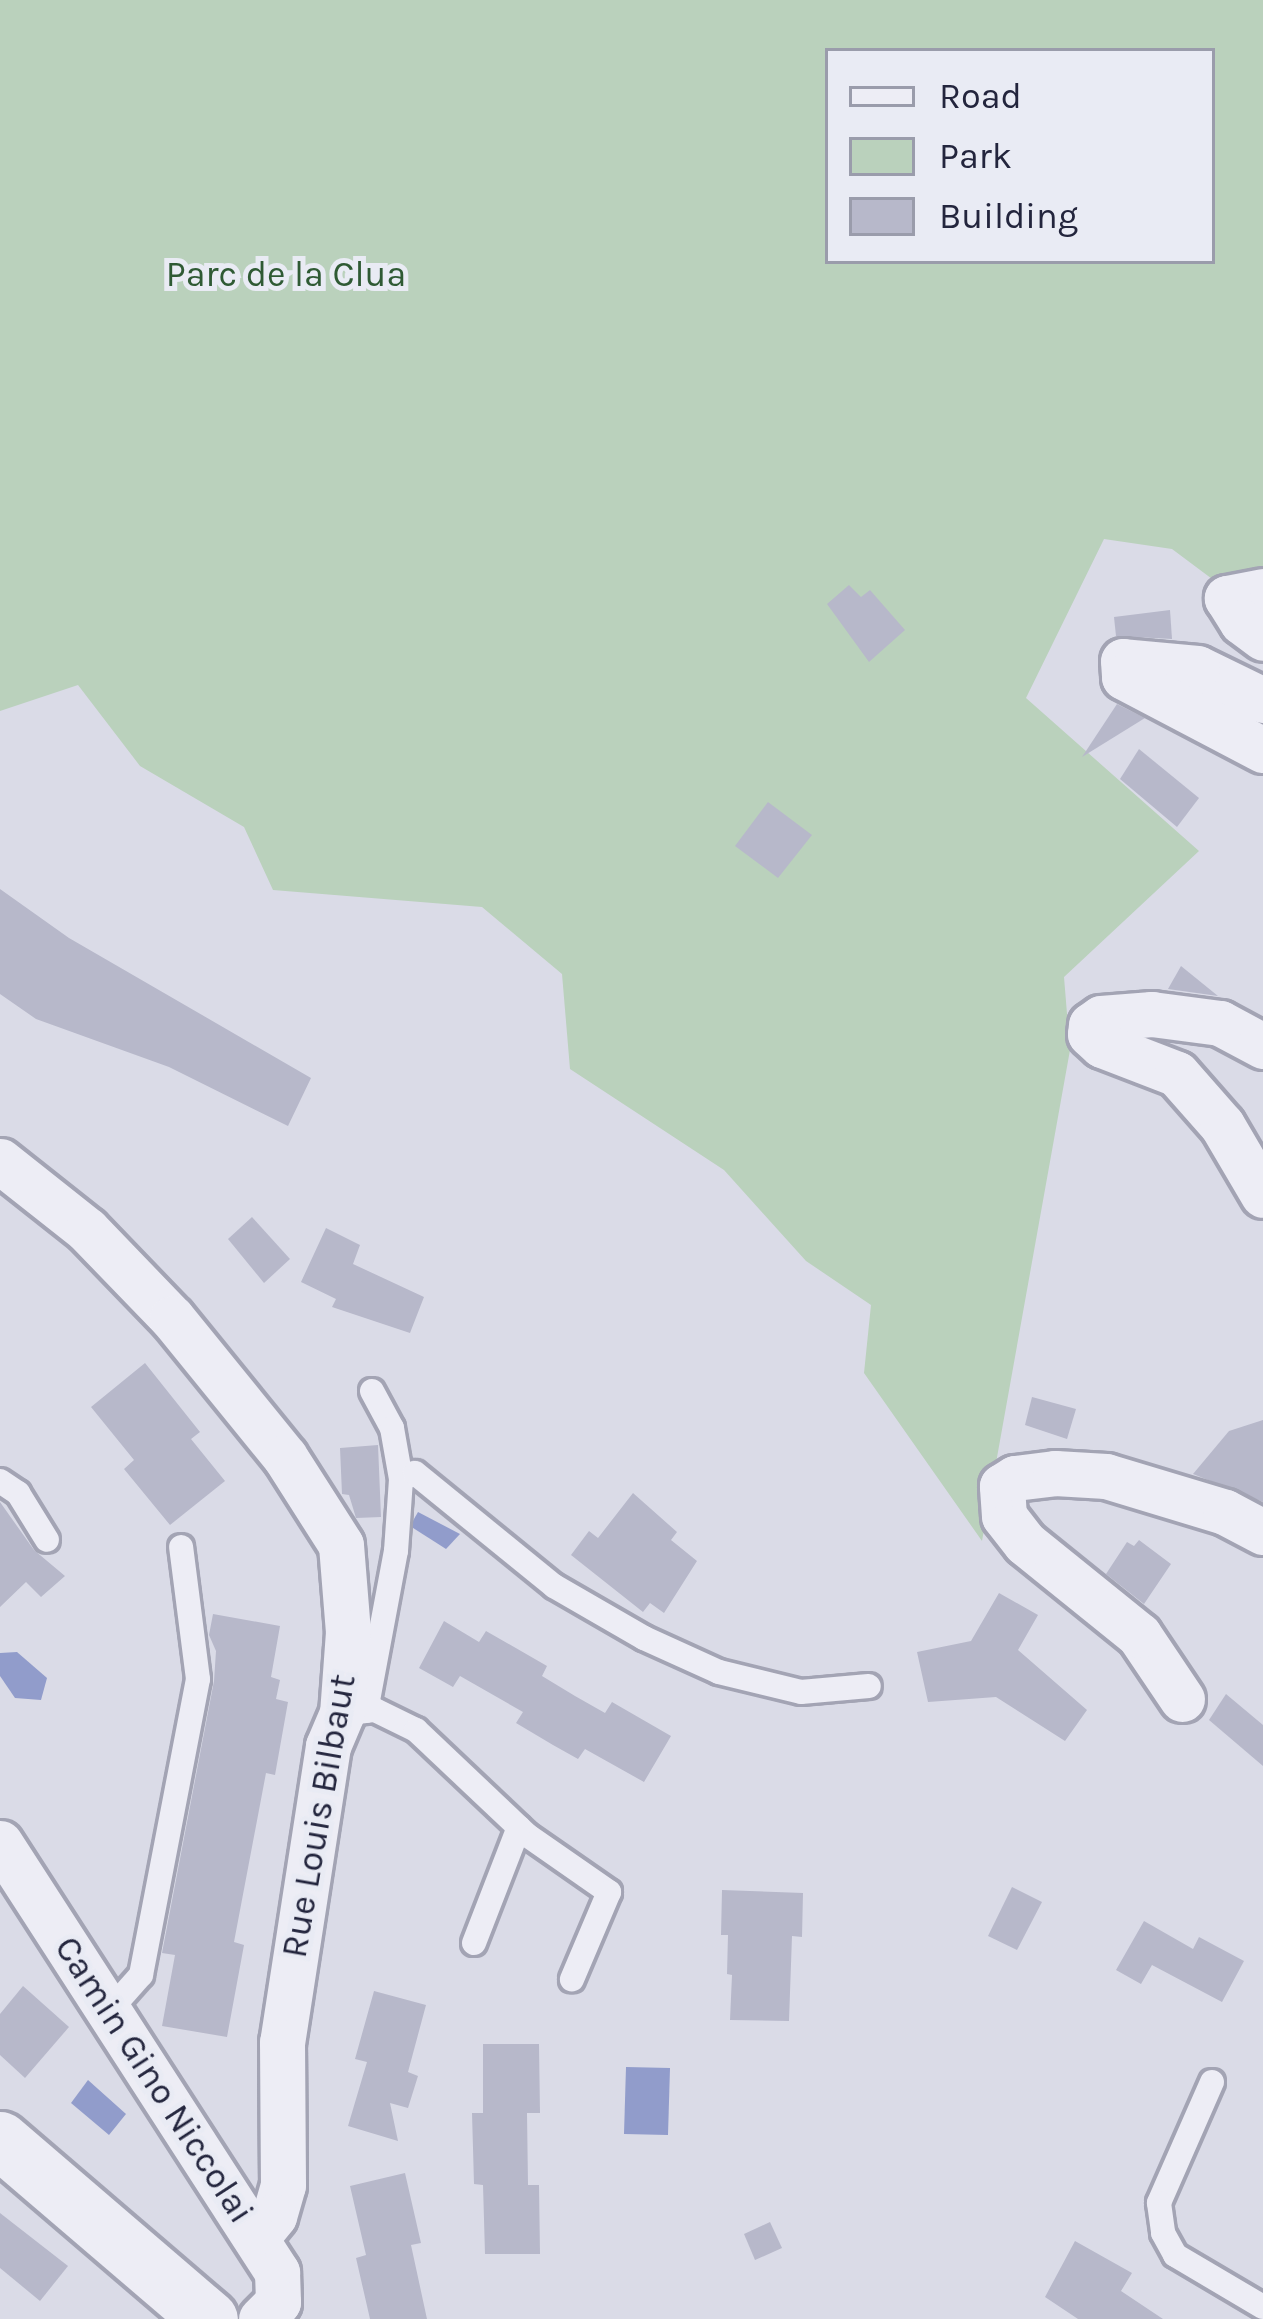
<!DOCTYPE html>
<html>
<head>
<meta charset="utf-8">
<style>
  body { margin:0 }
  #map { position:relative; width:1263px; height:2319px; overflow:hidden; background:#dadbe7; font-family:Karla,sans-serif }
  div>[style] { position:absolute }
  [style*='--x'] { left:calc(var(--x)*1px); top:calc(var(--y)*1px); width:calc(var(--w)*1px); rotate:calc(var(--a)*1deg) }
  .green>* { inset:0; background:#bad1bc }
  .water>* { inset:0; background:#919ccb }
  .building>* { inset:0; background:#b7b8ca }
  .roads { filter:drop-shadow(3px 0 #a3a4b4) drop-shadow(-3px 0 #a3a4b4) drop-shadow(0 3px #a3a4b4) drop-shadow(0 -3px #a3a4b4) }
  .service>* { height:24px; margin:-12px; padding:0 12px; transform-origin:12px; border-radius:12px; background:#ededf5 }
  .minor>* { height:45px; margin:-22.5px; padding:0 22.5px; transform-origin:22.5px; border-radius:22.5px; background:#ededf5 }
  .tertiary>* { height:57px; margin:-28.5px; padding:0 28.5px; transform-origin:28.5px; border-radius:28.5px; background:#ededf5 }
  span { translate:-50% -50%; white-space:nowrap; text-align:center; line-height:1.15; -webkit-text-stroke:10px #e9ebf4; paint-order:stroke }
  .park-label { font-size:36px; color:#2f5a34 }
  .street-label { font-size:36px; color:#23253d }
  .legend { position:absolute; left:825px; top:48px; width:390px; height:216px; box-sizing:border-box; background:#e9ebf4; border:3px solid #9a9cab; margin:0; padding:15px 21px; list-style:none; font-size:36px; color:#23253d }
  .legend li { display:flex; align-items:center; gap:24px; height:60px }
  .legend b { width:60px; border:3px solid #9a9cab }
</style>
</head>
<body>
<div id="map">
  <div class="green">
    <div style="clip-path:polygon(evenodd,0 0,1263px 0,1263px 617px,1172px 549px,1104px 539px,1026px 698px,1199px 851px,1064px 977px,1070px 1050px,982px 1541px,864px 1373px,871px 1305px,806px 1261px,724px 1170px,570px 1069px,562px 974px,482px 907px,273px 890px,244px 827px,140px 766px,78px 685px,0 711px,0 0,828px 51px,1212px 51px,1212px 261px,828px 261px,828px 51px)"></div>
  </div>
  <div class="water">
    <div style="clip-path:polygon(418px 1512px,460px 1534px,446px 1549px,410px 1526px)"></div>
    <div style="clip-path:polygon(17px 1652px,47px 1678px,41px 1700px,15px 1698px,0 1676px,0 1653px)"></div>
    <div style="clip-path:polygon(626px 2067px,670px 2068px,668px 2135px,624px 2134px)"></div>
    <div style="clip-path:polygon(88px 2080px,126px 2114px,109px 2135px,71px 2103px)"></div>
  </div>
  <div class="building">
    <div style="clip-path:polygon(849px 585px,861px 597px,870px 590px,905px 630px,869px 662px,827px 604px)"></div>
    <div style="clip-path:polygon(1170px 610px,1172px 639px,1116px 636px,1114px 617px)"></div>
    <div style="clip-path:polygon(1117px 704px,1145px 718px,1082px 757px)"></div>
    <div style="clip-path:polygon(1139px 749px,1199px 798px,1177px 827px,1120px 779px)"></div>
    <div style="clip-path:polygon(768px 802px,812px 835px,778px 878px,735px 846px)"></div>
    <div style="clip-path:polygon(0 889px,69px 938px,311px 1078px,288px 1126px,169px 1067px,36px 1019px,0 994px)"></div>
    <div style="clip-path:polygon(1181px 966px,1218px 996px,1168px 989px)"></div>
    <div style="clip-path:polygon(252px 1217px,290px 1259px,264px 1283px,228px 1239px)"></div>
    <div style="clip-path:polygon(326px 1228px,360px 1245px,353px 1264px,424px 1297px,410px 1333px,332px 1307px,336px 1299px,301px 1282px)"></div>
    <div style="clip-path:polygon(145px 1363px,200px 1432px,191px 1439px,225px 1481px,170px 1525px,124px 1469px,134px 1460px,91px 1407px)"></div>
    <div style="clip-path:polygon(1032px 1397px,1076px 1409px,1067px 1439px,1025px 1425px)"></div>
    <div style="clip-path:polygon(1263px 1420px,1263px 1502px,1193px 1474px,1229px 1431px)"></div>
    <div style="clip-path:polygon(378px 1445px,381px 1517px,356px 1518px,349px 1495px,342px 1494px,340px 1448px)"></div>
    <div style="clip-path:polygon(633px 1493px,677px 1532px,671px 1540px,697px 1561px,664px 1613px,650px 1603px,643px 1612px,571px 1555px,589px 1531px,598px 1538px)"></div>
    <div style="clip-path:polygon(0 1502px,34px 1550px,65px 1576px,41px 1597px,26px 1582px,0 1607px)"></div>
    <div style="clip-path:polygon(1139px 1540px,1171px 1564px,1144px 1604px,1106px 1574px,1127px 1542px,1134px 1546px)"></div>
    <div style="clip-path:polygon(999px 1593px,1038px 1615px,1018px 1650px,1087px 1710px,1065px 1741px,996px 1697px,928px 1702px,917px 1652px,971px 1641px)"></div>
    <div style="clip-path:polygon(213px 1614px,280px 1626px,271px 1677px,280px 1680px,276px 1699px,288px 1702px,275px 1775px,266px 1773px,234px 1942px,244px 1945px,227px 2037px,162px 2026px,175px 1955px,162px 1953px,214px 1681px,216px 1651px,209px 1635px)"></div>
    <div style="clip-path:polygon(444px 1621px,479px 1642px,486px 1631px,547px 1666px,542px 1676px,575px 1696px,605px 1713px,612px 1702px,671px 1736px,644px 1782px,585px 1749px,578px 1759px,553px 1745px,516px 1723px,523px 1712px,460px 1676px,453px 1687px,419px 1668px)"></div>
    <div style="clip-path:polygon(1226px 1694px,1263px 1725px,1263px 1766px,1209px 1720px)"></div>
    <div style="clip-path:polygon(1012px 1887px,1042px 1902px,1017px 1950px,988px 1936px)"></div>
    <div style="clip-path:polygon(722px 1890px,803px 1893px,802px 1937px,792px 1936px,789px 2021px,730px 2020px,732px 1975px,727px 1974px,728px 1935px,721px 1935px)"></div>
    <div style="clip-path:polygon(1144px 1921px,1193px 1949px,1199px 1937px,1244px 1961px,1222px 2002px,1152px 1965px,1141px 1984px,1116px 1970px)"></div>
    <div style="clip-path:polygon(23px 1986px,69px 2027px,25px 2078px,0 2055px,0 2014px)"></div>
    <div style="clip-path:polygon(374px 1991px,426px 2005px,408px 2072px,418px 2076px,408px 2108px,390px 2103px,398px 2141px,348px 2126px,367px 2062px,355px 2059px)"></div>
    <div style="clip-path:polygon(483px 2044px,539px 2044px,540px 2113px,527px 2113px,528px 2185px,539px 2185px,540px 2254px,485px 2254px,483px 2185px,474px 2184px,472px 2113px,483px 2113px)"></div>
    <div style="clip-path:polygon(405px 2173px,421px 2243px,411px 2245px,427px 2319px,370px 2319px,356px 2258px,366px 2255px,350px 2186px)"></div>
    <div style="clip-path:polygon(0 2213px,68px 2266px,40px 2301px,0 2268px)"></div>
    <div style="clip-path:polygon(770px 2222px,782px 2248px,755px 2260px,744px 2234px)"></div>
    <div style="clip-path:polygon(1075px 2241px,1132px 2273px,1121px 2291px,1163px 2319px,1078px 2319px,1045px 2297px)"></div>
  </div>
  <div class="roads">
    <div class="service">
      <div style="--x:372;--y:1391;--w:42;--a:61.6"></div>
      <div style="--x:392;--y:1428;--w:52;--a:80"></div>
      <div style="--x:0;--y:1481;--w:22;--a:34"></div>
      <div style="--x:18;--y:1493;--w:55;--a:58.3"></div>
      <div style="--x:366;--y:1711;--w:163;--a:-79.4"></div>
      <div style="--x:396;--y:1551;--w:72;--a:-86"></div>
      <div style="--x:401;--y:1479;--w:15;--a:-23"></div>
      <div style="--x:415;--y:1473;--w:179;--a:39.1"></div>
      <div style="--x:554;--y:1586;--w:104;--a:30"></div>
      <div style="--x:644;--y:1638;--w:82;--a:24.4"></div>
      <div style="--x:719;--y:1672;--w:84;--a:13.7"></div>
      <div style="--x:801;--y:1692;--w:68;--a:-5"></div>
      <div style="--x:350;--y:1713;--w:25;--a:-7"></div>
      <div style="--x:375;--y:1710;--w:46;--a:26"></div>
      <div style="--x:416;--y:1730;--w:153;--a:43.4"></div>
      <div style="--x:527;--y:1835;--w:100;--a:34.8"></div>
      <div style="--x:609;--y:1892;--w:95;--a:113"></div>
      <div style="--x:474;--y:1943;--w:124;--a:-68.8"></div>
      <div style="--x:109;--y:2011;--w:48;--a:-48.4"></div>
      <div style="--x:141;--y:1975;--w:301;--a:-79.1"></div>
      <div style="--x:198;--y:1679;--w:133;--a:-97.3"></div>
      <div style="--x:1212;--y:2082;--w:132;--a:113.7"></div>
      <div style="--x:1159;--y:2203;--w:30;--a:82"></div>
      <div style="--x:1163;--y:2233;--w:25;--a:61"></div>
      <div style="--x:1175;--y:2255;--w:102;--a:30.6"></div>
    </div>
    <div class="minor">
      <div style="--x:1263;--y:591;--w:37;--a:169"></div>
      <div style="--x:1227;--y:598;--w:28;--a:58"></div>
      <div style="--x:1242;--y:622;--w:26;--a:37"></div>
      <div style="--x:1263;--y:700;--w:73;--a:-154.1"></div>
      <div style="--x:1197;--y:668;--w:74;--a:-174.6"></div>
      <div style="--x:1123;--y:661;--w:16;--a:86"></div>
      <div style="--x:1124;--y:677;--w:157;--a:27.7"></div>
      <div style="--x:1263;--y:1046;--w:49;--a:-151.9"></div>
      <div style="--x:1220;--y:1023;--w:69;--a:-172.5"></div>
      <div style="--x:1152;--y:1014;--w:51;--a:175.5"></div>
      <div style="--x:1101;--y:1018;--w:12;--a:145"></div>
      <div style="--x:1091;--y:1025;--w:9;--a:96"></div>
      <div style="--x:1090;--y:1034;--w:16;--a:43"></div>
      <div style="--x:1102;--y:1045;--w:80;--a:21.1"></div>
      <div style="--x:1177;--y:1074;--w:68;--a:48.6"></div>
      <div style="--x:1222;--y:1125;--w:81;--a:59.6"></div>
      <div style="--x:0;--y:1161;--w:111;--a:38.4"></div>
      <div style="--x:87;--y:1230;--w:122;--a:46"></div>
      <div style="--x:172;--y:1318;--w:179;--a:50.9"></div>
      <div style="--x:285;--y:1457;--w:104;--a:57.5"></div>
      <div style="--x:341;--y:1545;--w:87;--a:85.4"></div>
      <div style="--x:348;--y:1632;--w:81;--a:94.2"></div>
      <div style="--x:342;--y:1713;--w:36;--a:113"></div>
      <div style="--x:328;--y:1746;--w:300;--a:98.8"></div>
      <div style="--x:282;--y:2042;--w:143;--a:89.6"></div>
      <div style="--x:283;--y:2185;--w:32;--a:106"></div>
      <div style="--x:274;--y:2216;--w:27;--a:129"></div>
      <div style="--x:1182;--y:1699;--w:77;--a:-123.9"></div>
      <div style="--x:1139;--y:1635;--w:146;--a:-141.1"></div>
      <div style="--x:1025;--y:1543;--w:34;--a:-128"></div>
      <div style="--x:1004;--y:1516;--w:30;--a:-94"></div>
      <div style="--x:1002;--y:1486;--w:15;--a:-32"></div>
      <div style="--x:1015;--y:1478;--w:40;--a:-7.1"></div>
      <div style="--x:1055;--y:1473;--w:51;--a:3.4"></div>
      <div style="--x:1106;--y:1476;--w:124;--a:16.8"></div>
      <div style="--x:1225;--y:1512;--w:43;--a:27.8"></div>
      <div style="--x:0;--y:1843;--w:511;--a:57.15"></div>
      <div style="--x:277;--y:2272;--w:30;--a:88"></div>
      <div style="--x:278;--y:2302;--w:24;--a:135"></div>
    </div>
    <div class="tertiary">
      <div style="--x:0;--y:2140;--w:275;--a:40.6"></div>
    </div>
  </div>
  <div class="park-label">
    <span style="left:286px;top:275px">Parc de la Clua</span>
  </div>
  <div class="street-label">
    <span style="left:319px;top:1816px;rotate:-80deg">Rue Louis Bilbaut</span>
    <span style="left:154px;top:2080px;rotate:57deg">Camin Gino Niccolai</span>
  </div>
  <ul class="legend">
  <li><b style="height:15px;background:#ededf5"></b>Road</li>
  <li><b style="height:33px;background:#bad1bc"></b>Park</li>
  <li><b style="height:33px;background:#b7b8ca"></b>Building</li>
  </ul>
</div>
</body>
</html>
